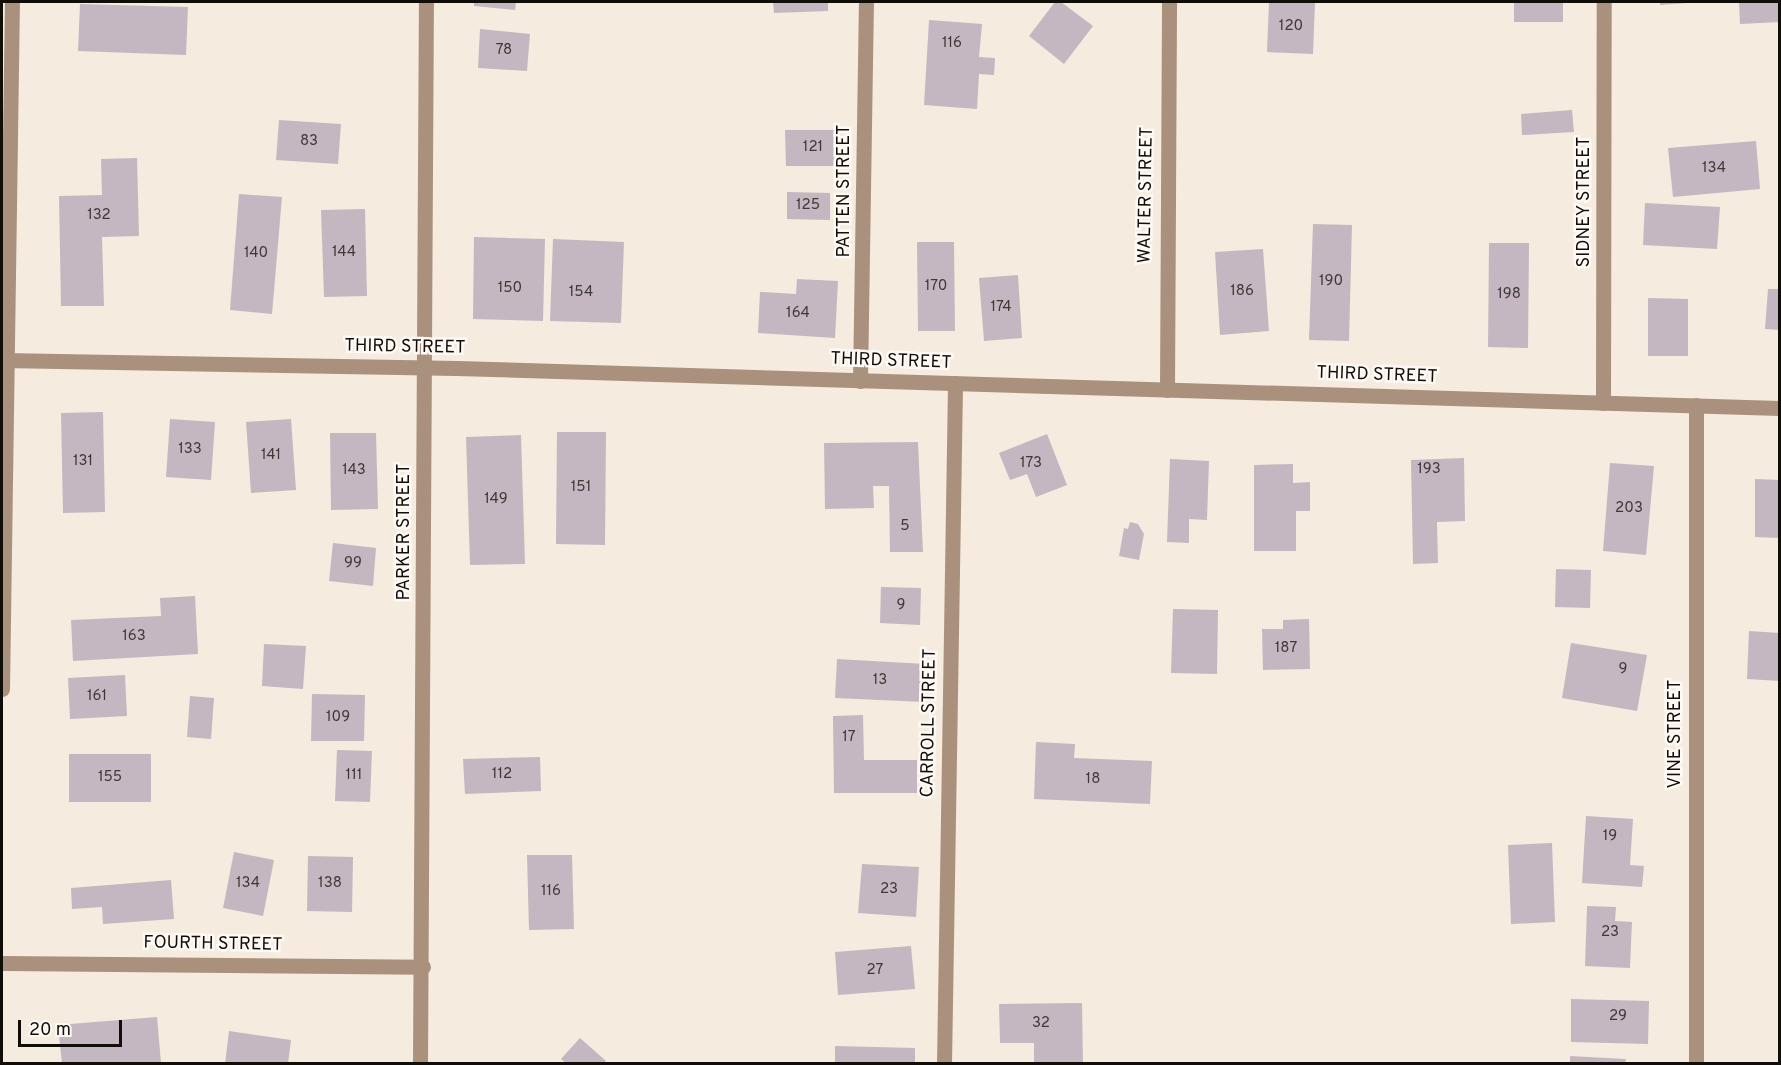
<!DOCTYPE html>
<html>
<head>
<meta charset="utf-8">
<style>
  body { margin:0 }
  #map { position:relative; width:1781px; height:1065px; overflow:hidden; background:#f5ebde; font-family:Overpass,sans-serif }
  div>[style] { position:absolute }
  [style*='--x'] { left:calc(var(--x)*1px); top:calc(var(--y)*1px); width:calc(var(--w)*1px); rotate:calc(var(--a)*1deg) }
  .building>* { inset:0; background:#c5b7c1 }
  .street>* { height:15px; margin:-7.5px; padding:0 7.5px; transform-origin:7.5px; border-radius:7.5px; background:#a9917d }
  span { translate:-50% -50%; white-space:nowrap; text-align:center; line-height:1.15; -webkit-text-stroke:5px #fef9f4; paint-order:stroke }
  .number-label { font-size:15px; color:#3e3837 }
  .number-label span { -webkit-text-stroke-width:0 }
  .street-label { font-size:18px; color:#110e09 }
  .frame { position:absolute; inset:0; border:3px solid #110e09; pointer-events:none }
  .scale { position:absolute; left:18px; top:1020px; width:104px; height:27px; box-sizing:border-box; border:3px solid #110e09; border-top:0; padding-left:8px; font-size:18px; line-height:21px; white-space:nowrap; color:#110e09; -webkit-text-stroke:4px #fef9f4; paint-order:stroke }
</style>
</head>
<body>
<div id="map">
  <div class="building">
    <div style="clip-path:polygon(474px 2px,516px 2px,515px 10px,474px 6px)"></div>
    <div style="clip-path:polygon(773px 2px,828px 2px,828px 11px,774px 13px)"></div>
    <div style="clip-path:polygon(1055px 2px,1061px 2px,1093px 26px,1064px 64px,1029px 36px)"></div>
    <div style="clip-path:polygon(1269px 2px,1315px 2px,1313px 54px,1267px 52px)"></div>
    <div style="clip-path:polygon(1514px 2px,1563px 2px,1563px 22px,1514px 22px)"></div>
    <div style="clip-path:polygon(1660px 2px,1688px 2px,1688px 3px,1660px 5px)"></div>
    <div style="clip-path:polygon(1739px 2px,1780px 2px,1780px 22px,1740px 24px)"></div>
    <div style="clip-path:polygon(80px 4px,188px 7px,186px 55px,78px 51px)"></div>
    <div style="clip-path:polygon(929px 20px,982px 24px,979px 57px,995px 58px,994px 75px,979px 74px,977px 109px,924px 105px)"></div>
    <div style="clip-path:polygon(480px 29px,530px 34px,527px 71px,478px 68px)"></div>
    <div style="clip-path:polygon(1572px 110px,1574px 132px,1522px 135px,1521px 114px)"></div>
    <div style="clip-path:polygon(279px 120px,341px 124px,338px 164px,276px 160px)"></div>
    <div style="clip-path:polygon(785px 130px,840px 130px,840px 166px,786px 166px)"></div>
    <div style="clip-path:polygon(1756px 141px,1760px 189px,1673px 197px,1668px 148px)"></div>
    <div style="clip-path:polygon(137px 158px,139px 236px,102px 237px,104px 306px,61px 306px,59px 196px,102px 195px,101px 159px)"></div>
    <div style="clip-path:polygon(787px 192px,830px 193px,830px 220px,787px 219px)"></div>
    <div style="clip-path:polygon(239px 194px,282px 197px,272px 314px,230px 310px)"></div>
    <div style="clip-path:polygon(1645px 203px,1720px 207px,1717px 249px,1643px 245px)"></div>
    <div style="clip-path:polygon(365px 209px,367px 296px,324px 297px,321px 210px)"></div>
    <div style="clip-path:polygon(1313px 224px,1352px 225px,1349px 341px,1309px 340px)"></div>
    <div style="clip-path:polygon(474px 237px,545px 239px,543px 321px,473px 319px)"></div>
    <div style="clip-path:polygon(553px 239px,624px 242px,621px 323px,550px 321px)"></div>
    <div style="clip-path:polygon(917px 242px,954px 242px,955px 331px,918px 331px)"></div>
    <div style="clip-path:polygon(1489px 243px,1529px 243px,1528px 348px,1488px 347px)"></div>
    <div style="clip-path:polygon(1263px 249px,1269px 331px,1220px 335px,1215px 252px)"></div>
    <div style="clip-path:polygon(1018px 275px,1022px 338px,984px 341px,979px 278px)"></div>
    <div style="clip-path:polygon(797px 279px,838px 281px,835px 338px,758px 333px,760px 292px,796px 294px)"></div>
    <div style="clip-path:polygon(1768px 289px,1780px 289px,1780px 330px,1765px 329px)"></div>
    <div style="clip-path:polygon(1648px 298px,1688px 299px,1688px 356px,1648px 356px)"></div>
    <div style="clip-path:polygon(103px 412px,105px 512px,63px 513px,61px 413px)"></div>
    <div style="clip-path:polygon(170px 419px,215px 422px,211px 480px,166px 477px)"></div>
    <div style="clip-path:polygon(291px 419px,296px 490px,251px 493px,246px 422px)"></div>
    <div style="clip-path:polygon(557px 432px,606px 432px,605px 545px,556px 544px)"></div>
    <div style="clip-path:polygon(330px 433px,376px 433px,378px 509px,331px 510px)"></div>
    <div style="clip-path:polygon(1047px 434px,1067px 485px,1036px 497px,1027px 474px,1010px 480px,999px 453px)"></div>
    <div style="clip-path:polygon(521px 435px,525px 564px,470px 565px,466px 437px)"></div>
    <div style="clip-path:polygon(918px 442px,923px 552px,890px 552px,889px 486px,873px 486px,874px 508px,825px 509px,824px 443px)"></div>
    <div style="clip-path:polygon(1464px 458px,1465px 521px,1437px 522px,1438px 563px,1413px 564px,1411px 460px)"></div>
    <div style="clip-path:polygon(1170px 459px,1209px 461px,1207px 520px,1189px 519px,1189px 543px,1167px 542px)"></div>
    <div style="clip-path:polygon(1610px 463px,1654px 466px,1646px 555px,1603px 551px)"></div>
    <div style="clip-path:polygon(1293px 464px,1293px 483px,1310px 482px,1310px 511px,1296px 511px,1296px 551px,1254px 551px,1254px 465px)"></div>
    <div style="clip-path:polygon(1755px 479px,1780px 480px,1780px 538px,1755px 537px)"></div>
    <div style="clip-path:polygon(1130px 522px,1138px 524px,1144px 534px,1139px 560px,1119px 556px,1124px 528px,1128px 529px)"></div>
    <div style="clip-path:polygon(333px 543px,376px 548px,373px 586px,329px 581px)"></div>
    <div style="clip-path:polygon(1556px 569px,1591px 570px,1590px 608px,1555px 607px)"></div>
    <div style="clip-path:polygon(881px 587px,921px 588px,920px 625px,880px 623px)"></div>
    <div style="clip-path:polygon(195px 596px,198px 654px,73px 661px,71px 620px,161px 616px,160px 598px)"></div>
    <div style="clip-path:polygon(1173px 609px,1218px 610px,1217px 674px,1171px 673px)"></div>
    <div style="clip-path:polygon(1309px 619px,1310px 669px,1263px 670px,1262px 629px,1283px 629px,1283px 620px)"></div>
    <div style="clip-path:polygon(1749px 631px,1780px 633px,1780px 681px,1747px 679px)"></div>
    <div style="clip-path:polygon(1571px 643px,1647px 655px,1637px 711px,1562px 698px)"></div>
    <div style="clip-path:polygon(264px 644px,306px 646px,303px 689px,262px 686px)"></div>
    <div style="clip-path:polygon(837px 659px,925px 664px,924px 702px,835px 698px)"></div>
    <div style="clip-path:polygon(125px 675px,127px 716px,70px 719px,68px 678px)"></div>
    <div style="clip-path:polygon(312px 694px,365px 695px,364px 741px,311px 741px)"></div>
    <div style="clip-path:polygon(190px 696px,214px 698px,211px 739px,187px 737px)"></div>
    <div style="clip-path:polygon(863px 715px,864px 760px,917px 760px,917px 793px,834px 793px,833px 716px)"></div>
    <div style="clip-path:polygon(1036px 742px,1075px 744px,1074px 758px,1152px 761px,1150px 804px,1034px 799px)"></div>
    <div style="clip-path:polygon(337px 750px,372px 751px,370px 802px,335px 801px)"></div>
    <div style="clip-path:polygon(69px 754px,151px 754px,151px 802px,69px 802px)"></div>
    <div style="clip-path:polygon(540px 757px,541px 791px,465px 794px,463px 759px)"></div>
    <div style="clip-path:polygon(1586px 816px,1633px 819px,1630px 865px,1644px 866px,1642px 887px,1582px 883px)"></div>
    <div style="clip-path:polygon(1552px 843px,1555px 922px,1511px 924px,1508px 845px)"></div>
    <div style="clip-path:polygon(234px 852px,274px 860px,263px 916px,223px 908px)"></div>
    <div style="clip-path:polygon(527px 855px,572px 855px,574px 929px,529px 930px)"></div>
    <div style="clip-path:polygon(308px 856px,353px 857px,352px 912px,307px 911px)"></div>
    <div style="clip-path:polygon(862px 864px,919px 867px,916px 917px,858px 913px)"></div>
    <div style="clip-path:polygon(171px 880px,174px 919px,103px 924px,102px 907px,72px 909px,71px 888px)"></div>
    <div style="clip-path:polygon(1587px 906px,1616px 907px,1615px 921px,1632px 922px,1630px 968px,1585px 966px)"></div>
    <div style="clip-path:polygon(911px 946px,915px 989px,838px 995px,835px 952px)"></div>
    <div style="clip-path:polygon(1571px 999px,1649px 1001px,1648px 1044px,1571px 1042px)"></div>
    <div style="clip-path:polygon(1082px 1003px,1083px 1064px,1034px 1064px,1034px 1043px,1000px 1043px,999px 1004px)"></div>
    <div style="clip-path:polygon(157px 1017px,161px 1063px,62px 1064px,58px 1025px)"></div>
    <div style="clip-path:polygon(229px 1031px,291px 1040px,288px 1064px,225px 1064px)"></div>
    <div style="clip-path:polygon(580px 1038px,606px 1061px,604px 1064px,567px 1064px,561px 1059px)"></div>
    <div style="clip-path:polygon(835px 1046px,915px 1048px,915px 1064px,835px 1064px)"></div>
    <div style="clip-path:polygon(1570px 1056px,1626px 1059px,1625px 1064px,1570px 1064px)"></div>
  </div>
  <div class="street">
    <div style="--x:2;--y:360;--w:454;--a:1"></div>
    <div style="--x:456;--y:368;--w:1325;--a:1.73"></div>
    <div style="--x:860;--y:381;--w:379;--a:-89.1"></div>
    <div style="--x:1167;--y:390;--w:388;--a:-89.7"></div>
    <div style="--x:1603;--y:403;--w:401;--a:-89.9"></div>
    <div style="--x:2;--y:689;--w:687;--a:-89.17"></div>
    <div style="--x:2;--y:963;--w:421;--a:0.5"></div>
    <div style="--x:420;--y:1064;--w:1062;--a:-89.68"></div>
    <div style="--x:944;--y:1064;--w:681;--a:-89.07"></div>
    <div style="--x:1696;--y:1064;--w:659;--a:-90"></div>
  </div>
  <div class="number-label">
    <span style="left:1291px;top:27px">120</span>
    <span style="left:952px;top:44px">116</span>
    <span style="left:504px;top:51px">78</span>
    <span style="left:309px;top:142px">83</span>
    <span style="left:813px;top:148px">121</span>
    <span style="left:1714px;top:169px">134</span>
    <span style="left:808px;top:206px">125</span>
    <span style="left:99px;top:216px">132</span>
    <span style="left:344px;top:253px">144</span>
    <span style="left:256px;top:254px">140</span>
    <span style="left:1331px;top:282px">190</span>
    <span style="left:936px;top:287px">170</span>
    <span style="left:510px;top:289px">150</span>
    <span style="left:1242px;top:292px">186</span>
    <span style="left:581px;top:293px">154</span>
    <span style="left:1509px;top:295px">198</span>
    <span style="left:1001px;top:308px">174</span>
    <span style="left:798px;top:314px">164</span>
    <span style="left:190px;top:450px">133</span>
    <span style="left:271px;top:456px">141</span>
    <span style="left:83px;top:462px">131</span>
    <span style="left:1031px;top:464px">173</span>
    <span style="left:1429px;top:470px">193</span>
    <span style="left:354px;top:471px">143</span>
    <span style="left:581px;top:488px">151</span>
    <span style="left:496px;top:500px">149</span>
    <span style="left:1629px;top:509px">203</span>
    <span style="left:905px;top:527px">5</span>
    <span style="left:353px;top:564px">99</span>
    <span style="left:901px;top:606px">9</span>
    <span style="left:134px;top:637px">163</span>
    <span style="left:1286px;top:649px">187</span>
    <span style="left:1623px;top:670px">9</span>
    <span style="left:880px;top:681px">13</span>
    <span style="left:97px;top:697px">161</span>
    <span style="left:338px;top:718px">109</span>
    <span style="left:849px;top:738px">17</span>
    <span style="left:502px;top:775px">112</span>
    <span style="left:354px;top:776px">111</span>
    <span style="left:110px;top:778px">155</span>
    <span style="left:1093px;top:780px">18</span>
    <span style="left:1610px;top:837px">19</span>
    <span style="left:248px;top:884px">134</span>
    <span style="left:330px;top:884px">138</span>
    <span style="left:889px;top:890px">23</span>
    <span style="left:551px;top:892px">116</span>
    <span style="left:1610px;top:933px">23</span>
    <span style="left:875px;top:971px">27</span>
    <span style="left:1618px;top:1017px">29</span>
    <span style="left:1041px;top:1024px">32</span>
  </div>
  <div class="street-label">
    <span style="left:845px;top:191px;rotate:-90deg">PATTEN STREET</span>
    <span style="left:1147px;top:195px;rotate:-89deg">WALTER STREET</span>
    <span style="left:1585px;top:202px;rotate:-90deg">SIDNEY STREET</span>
    <span style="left:405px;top:348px;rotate:1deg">THIRD STREET</span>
    <span style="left:891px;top:362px;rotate:2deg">THIRD STREET</span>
    <span style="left:1377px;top:376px;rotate:2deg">THIRD STREET</span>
    <span style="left:405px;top:532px;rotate:-90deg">PARKER STREET</span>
    <span style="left:930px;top:723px;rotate:-89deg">CARROLL STREET</span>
    <span style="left:1676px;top:734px;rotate:-90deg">VINE STREET</span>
    <span style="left:213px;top:945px;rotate:1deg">FOURTH STREET</span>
  </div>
  <div class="frame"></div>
  <div class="scale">20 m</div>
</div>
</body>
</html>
